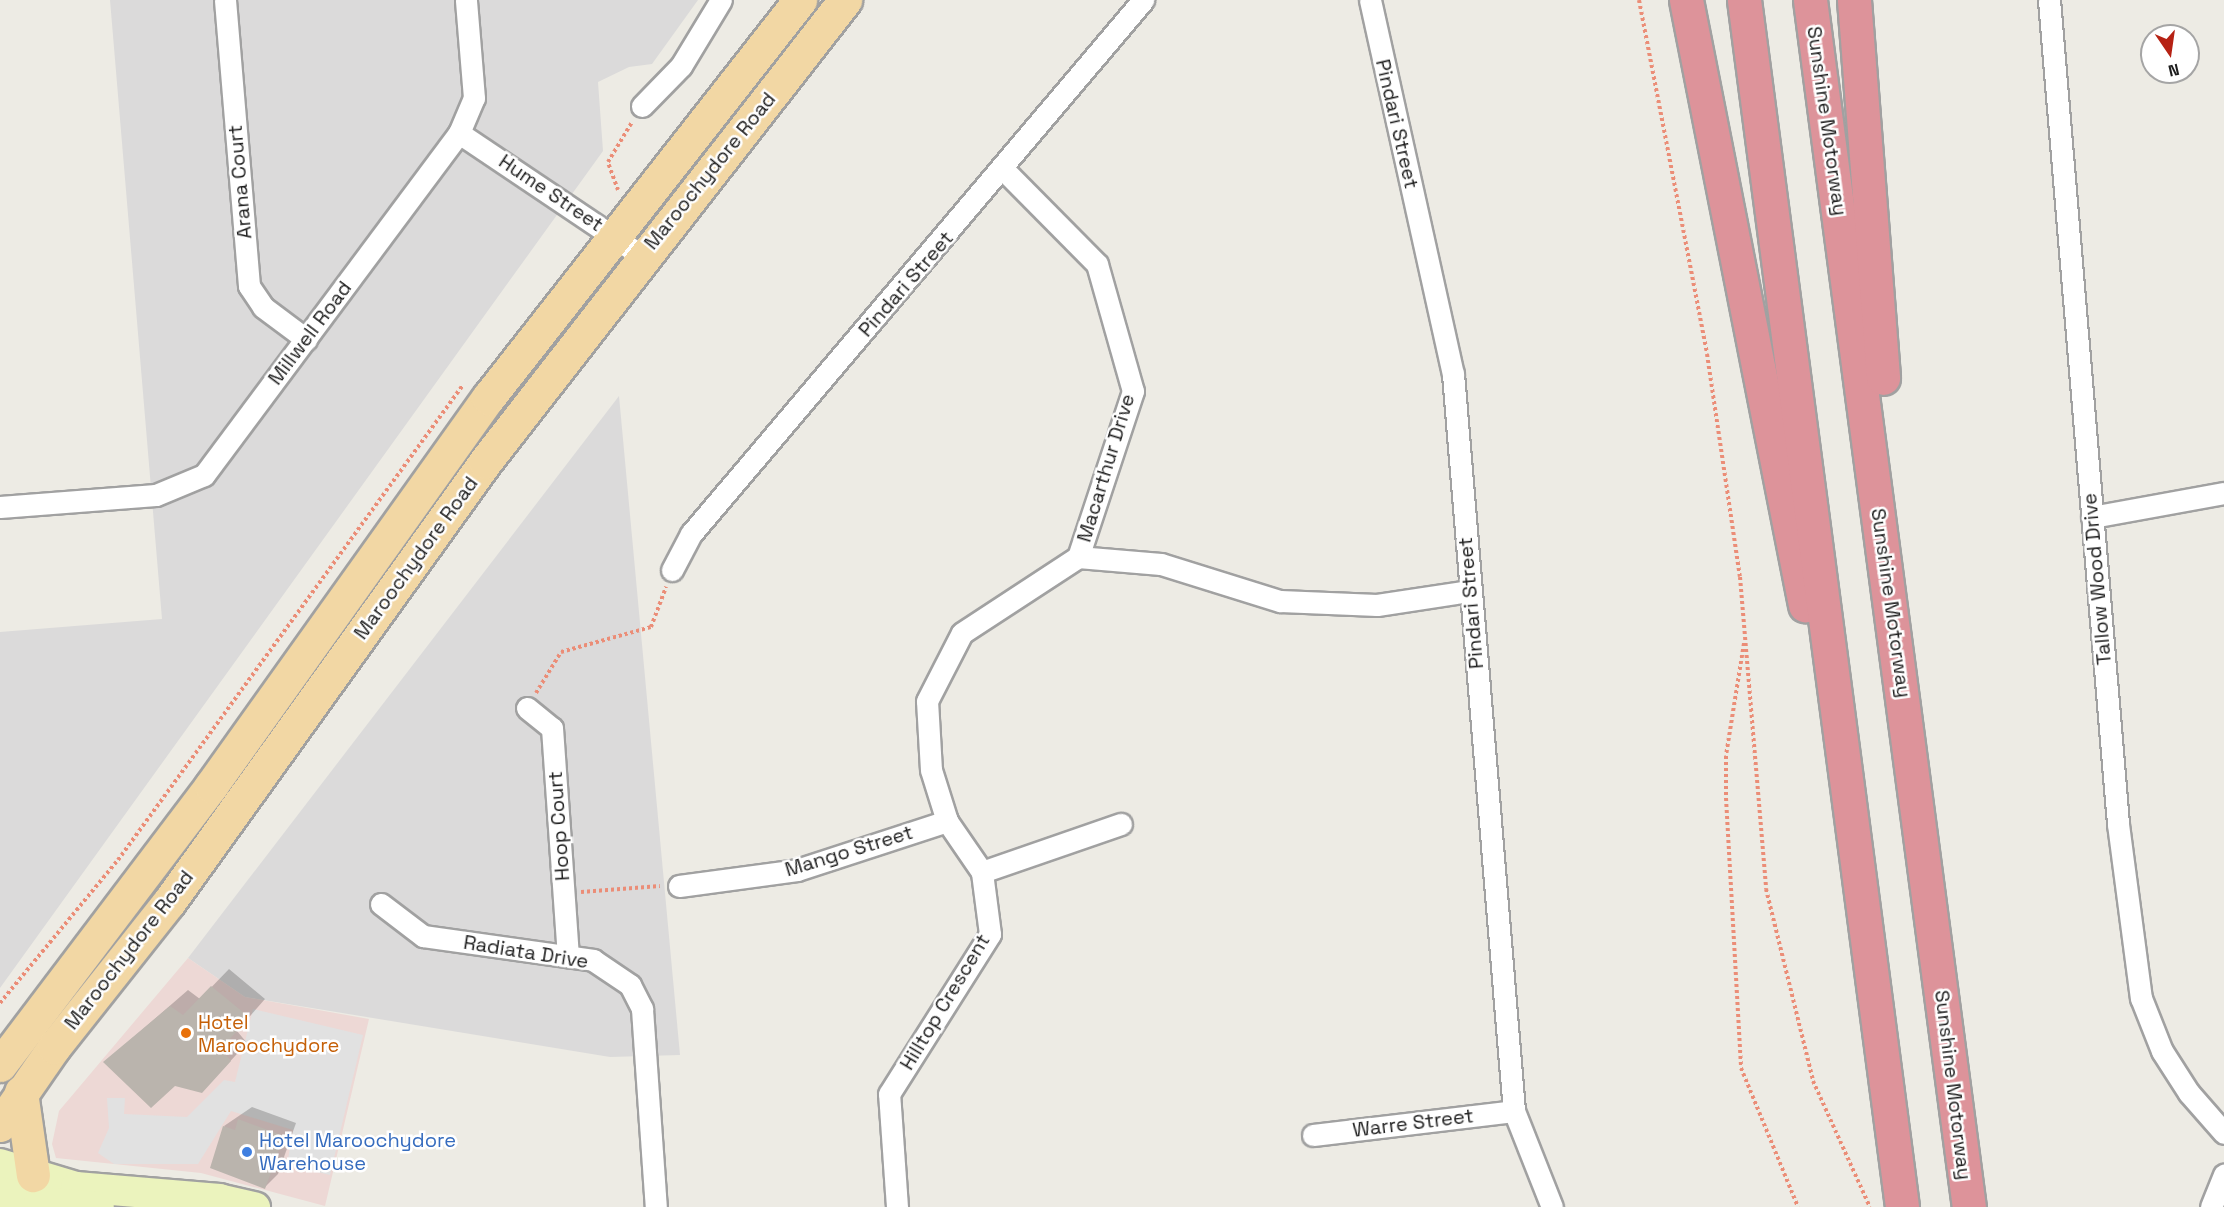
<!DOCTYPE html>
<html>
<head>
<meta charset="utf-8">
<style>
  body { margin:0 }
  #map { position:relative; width:2224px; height:1207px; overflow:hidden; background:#edebe4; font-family:"Space Grotesk",sans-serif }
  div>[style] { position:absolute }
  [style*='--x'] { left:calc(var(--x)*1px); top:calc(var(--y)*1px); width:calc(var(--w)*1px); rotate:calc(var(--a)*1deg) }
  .residential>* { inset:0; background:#dbdada }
  .commercial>* { inset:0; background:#edd8d5 }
  .parking>* { inset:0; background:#e1e1e1 }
  .shadow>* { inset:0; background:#0003 }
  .building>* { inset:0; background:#bab4ad }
  .path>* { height:4px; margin-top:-2px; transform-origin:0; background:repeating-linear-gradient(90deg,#eb8d77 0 3px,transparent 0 6px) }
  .roads { filter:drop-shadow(2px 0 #a1a1a1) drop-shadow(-2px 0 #a1a1a1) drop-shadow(0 2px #a1a1a1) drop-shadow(0 -2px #a1a1a1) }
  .minor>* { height:21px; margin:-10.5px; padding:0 10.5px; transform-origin:10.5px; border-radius:10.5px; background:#fff }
  .secondary>* { height:30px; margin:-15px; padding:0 15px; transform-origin:15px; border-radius:15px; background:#ebf3bd }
  .primary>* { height:33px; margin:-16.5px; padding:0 16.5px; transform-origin:16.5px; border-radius:16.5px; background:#f2d7a4 }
  .motorway>* { height:33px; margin:-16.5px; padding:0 16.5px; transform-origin:16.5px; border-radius:16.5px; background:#dd939a }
  .dots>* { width:16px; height:16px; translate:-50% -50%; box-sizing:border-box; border:3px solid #fff; border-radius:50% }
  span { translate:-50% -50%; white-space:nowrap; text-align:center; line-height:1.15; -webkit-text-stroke:5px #fff; paint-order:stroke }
  .street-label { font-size:20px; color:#1d1d1d }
  .food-label { font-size:20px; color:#c56008 }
  .left { translate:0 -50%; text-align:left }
  .shop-label { font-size:20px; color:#366cbe }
  .north { position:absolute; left:2140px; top:24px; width:60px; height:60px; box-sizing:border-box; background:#fff; border:2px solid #a5a5a5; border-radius:50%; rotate:167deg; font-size:16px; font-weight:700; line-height:24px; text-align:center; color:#1d1d1d }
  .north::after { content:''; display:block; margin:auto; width:21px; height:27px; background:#b62214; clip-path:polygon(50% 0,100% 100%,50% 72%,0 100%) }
</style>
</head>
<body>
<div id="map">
  <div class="residential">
    <div style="clip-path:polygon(110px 0,698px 0,652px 64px,629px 67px,598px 82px,603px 151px,0 988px,0 632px,162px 619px)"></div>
    <div style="clip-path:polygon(619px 396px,680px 1055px,610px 1057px,245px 997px,188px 958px)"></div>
  </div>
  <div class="commercial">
    <div style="clip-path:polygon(188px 958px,245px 997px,369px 1019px,325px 1206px,201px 1173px,56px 1158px,52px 1144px,59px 1111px)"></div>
  </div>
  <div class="parking">
    <div style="clip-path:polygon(253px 1009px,363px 1035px,330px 1175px,287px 1165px,293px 1130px,231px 1111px,198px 1164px,114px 1164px,98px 1153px,109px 1128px,107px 1098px,125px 1098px,124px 1114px,187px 1117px,224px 1080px,235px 1082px)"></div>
  </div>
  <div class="shadow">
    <div style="clip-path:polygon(229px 969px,265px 999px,237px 1031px,247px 1043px,202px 1092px,105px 1062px,188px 990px,200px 999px)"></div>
    <div style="clip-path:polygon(252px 1107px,296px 1123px,278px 1174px,265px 1187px,224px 1126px)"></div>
  </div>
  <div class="building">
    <div style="clip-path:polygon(211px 986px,249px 1017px,221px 1049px,231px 1061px,202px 1093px,175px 1086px,151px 1108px,103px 1062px,170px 1006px,183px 1015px)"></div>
    <div style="clip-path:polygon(238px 1119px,284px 1136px,265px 1189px,210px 1168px,223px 1126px,235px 1130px)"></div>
  </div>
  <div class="path">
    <div style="--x:1639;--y:0;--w:360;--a:79.1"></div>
    <div style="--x:1707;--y:354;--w:225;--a:81.6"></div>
    <div style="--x:1740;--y:577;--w:313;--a:85.2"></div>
    <div style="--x:1766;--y:889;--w:198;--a:76.2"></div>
    <div style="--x:1813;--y:1081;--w:138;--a:65.7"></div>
    <div style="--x:618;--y:190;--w:30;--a:-110"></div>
    <div style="--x:608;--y:162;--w:47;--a:-59"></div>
    <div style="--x:1744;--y:643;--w:114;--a:99.1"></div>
    <div style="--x:1726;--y:756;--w:42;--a:90"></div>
    <div style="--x:1726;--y:798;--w:270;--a:86.8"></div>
    <div style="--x:1741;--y:1068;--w:150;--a:67.7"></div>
    <div style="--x:536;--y:693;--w:48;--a:-58.6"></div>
    <div style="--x:561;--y:652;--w:93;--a:-15.5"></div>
    <div style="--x:651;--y:627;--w:43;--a:-69.4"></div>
    <div style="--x:581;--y:892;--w:79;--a:-4.3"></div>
    <div style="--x:0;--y:1003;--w:185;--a:-50.5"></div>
    <div style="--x:118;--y:860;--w:587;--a:-54.01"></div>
  </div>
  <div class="roads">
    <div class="minor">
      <div style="--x:225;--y:0;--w:287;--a:85.2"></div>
      <div style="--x:249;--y:286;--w:25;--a:56"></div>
      <div style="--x:263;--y:307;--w:54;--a:36.7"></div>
      <div style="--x:1370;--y:0;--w:383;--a:77.5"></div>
      <div style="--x:1453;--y:374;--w:740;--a:85.27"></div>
      <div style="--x:1514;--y:1111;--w:103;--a:68.4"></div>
      <div style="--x:2049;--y:0;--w:827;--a:85.21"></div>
      <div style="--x:2118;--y:824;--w:176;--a:82.5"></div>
      <div style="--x:2141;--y:998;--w:57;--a:68.4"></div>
      <div style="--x:2162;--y:1051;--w:50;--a:57.3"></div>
      <div style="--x:2189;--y:1093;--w:53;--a:48.8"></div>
      <div style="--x:642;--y:106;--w:56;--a:-45.7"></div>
      <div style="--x:681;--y:66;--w:77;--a:-58.8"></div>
      <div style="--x:459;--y:133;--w:220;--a:33.9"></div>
      <div style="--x:1004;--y:170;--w:132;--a:45.3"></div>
      <div style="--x:1097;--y:264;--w:132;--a:74.2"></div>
      <div style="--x:1133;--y:391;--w:175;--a:108.3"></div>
      <div style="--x:0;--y:507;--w:156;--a:-4.4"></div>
      <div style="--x:156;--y:495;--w:52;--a:-22.6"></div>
      <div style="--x:204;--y:475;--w:427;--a:-53.3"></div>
      <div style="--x:459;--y:133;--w:38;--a:-67"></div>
      <div style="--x:474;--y:98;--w:98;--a:-94.7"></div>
      <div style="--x:2092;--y:517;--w:134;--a:-10.3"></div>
      <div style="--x:672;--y:570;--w:41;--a:-62.2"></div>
      <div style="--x:691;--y:534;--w:700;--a:-49.75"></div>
      <div style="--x:527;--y:708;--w:32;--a:39"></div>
      <div style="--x:552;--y:728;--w:229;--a:86"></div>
      <div style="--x:982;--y:872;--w:147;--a:-19.1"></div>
      <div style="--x:679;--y:886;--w:119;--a:-7.7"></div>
      <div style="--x:797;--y:870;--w:158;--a:-18.1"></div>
      <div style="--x:381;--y:904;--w:53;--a:37.3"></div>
      <div style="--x:423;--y:936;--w:172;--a:8"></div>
      <div style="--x:593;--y:960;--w:45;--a:34"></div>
      <div style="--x:630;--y:985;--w:27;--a:63"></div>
      <div style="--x:642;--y:1009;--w:198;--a:86"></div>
      <div style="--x:1313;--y:1135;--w:202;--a:-6.8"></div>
      <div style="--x:897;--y:1207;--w:113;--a:-94"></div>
      <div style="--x:889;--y:1094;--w:189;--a:-57.7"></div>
      <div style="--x:990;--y:934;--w:63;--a:-97.4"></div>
      <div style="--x:982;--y:872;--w:62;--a:-124.5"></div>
      <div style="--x:947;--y:821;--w:53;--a:-107.4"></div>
      <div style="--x:931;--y:770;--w:69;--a:-93.3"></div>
      <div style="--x:927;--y:701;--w:76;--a:-62.8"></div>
      <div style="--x:962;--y:633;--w:139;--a:-33.2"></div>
      <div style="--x:1078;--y:557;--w:83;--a:4.8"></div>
      <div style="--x:1161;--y:564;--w:125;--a:17.3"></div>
      <div style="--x:1280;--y:601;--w:97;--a:2.4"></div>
      <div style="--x:1377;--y:605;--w:94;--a:-8.6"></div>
      <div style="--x:2211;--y:1207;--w:35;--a:-68"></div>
    </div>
    <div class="secondary">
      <div style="--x:0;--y:1164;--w:79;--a:16.8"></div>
      <div style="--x:76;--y:1187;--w:144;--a:4.8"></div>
      <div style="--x:219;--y:1199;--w:37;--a:13"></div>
      <div style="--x:0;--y:1192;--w:40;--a:14.4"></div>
      <div style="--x:39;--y:1202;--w:60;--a:4.8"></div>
    </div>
    <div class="primary">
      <div style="--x:0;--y:1065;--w:350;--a:-52.9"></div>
      <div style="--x:211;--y:786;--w:477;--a:-54.5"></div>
      <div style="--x:488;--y:398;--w:506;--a:-51.91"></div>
      <div style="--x:21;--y:1092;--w:84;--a:81.8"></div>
      <div style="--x:0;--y:1125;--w:95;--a:-55.3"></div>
      <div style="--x:54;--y:1047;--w:185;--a:-51.6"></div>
      <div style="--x:169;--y:902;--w:542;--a:-54.31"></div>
      <div style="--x:485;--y:462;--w:586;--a:-52.07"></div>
    </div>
    <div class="motorway">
      <div style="--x:1686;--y:0;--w:617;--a:78.87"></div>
      <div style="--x:1744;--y:0;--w:1217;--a:82.54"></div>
      <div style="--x:1810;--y:0;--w:1217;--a:82.5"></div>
      <div style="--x:1854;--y:0;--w:379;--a:85.6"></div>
    </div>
  </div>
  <div class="dots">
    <div style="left:186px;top:1033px;background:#e8710a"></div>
    <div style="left:247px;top:1152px;background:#3f7fe0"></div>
  </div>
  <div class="street-label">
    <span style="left:1827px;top:121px;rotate:82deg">Sunshine Motorway</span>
    <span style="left:1397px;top:124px;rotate:77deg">Pindari Street</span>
    <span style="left:710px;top:171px;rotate:-51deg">Maroochydore Road</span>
    <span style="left:240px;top:182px;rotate:-95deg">Arana Court</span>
    <span style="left:551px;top:193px;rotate:34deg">Hume Street</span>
    <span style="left:906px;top:284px;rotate:-49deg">Pindari Street</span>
    <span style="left:310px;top:333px;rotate:-53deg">Millwell Road</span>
    <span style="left:1106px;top:468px;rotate:-73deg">Macarthur Drive</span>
    <span style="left:416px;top:558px;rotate:-54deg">Maroochydore Road</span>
    <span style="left:2097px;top:579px;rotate:-95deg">Tallow Wood Drive</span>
    <span style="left:1471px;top:603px;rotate:-95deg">Pindari Street</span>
    <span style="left:1891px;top:603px;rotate:82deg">Sunshine Motorway</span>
    <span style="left:559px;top:826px;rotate:-94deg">Hoop Court</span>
    <span style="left:849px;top:851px;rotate:-17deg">Mango Street</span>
    <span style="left:129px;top:950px;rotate:-52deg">Maroochydore Road</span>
    <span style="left:526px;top:952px;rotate:9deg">Radiata Drive</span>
    <span style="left:945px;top:1002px;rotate:-59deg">Hilltop Crescent</span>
    <span style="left:1953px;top:1085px;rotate:83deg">Sunshine Motorway</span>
    <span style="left:1413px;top:1123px;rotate:-7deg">Warre Street</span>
  </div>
  <div class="food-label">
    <span class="left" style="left:198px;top:1034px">Hotel<br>Maroochydore</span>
  </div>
  <div class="shop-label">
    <span class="left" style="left:259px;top:1152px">Hotel Maroochydore<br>Warehouse</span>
  </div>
  <div class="north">N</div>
</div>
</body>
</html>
